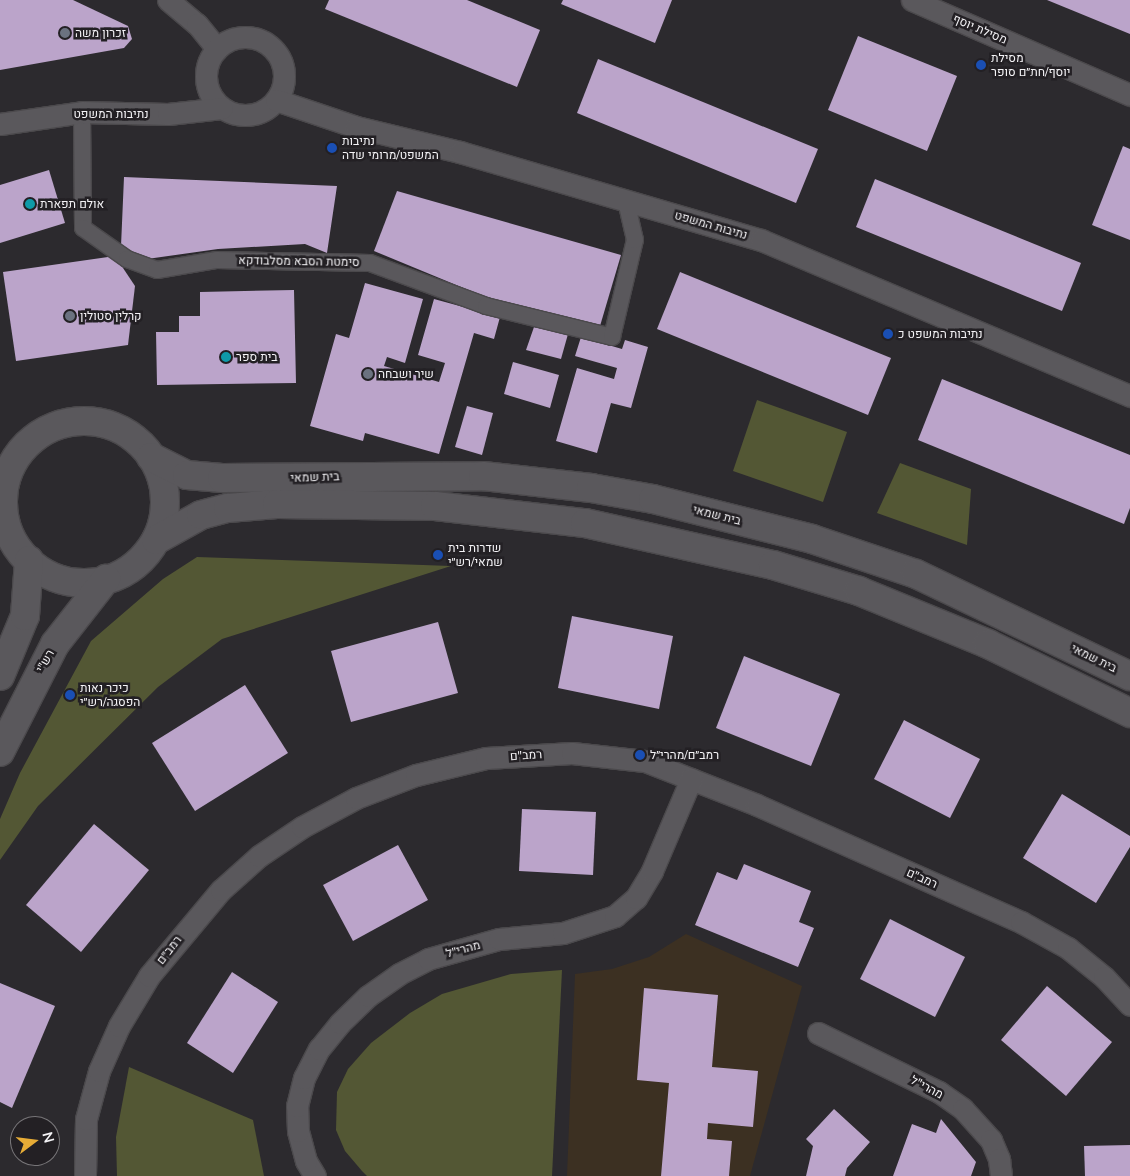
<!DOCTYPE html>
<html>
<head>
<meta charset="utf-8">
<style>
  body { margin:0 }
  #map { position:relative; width:1130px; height:1176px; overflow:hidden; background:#2c2a2e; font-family:Mulish,Heebo,sans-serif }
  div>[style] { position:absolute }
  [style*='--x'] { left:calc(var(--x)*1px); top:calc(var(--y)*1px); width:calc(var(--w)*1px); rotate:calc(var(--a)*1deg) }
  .education>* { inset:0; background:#3c3022 }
  .green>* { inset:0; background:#535734 }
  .building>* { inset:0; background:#bba4ca }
  .roads { filter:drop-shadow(1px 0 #4b494c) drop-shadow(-1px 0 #4b494c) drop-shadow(0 1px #4b494c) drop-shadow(0 -1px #4b494c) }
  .pedestrian>* { height:16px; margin:-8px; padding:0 8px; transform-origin:8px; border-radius:8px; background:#5a585c }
  .minor>* { height:21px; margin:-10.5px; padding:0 10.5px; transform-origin:10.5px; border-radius:10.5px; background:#5a585c }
  .minor>.ring { margin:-10.5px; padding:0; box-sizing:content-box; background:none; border:21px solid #5a585c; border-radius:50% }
  .tertiary>* { height:28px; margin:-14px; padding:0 14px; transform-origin:14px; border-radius:14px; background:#5a585c }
  .tertiary>.ring { margin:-14px; padding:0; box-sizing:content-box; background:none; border:28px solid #5a585c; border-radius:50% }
  .dots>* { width:14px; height:14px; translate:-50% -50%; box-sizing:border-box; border:2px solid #232024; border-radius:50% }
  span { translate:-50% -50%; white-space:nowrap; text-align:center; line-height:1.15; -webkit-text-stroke:5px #232024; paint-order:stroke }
  .street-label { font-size:12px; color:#f5f4f7 }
  .poi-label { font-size:12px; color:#f5f4f7 }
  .left { translate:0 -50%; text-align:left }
  .north { position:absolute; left:10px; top:1116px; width:50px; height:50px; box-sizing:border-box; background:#232024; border:1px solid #777578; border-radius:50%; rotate:75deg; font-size:14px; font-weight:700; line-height:20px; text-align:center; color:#f5f4f7 }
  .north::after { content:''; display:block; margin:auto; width:18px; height:22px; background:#e7ac36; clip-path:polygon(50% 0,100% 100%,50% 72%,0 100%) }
</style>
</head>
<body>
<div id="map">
  <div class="education">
    <div style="clip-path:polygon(686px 934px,802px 986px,750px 1176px,567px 1176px,575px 974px,612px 969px,649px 957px)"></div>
  </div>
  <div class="green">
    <div style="clip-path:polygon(757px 400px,847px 432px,823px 502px,733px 471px)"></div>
    <div style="clip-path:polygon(900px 463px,971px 489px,967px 545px,877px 513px)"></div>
    <div style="clip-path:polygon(197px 557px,451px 566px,222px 639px,158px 687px,38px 806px,0 860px,0 819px,20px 773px,91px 641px,163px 579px)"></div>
    <div style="clip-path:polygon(562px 970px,552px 1176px,367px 1176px,362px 1171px,345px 1151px,336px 1130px,337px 1092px,348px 1069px,371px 1043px,410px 1013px,442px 994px,511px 974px)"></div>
    <div style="clip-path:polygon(129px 1067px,253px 1120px,264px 1176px,117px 1176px,116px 1137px)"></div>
  </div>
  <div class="building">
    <div style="clip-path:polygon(0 0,73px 0,128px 26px,132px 39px,124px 48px,0 70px)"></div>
    <div style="clip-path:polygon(329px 0,467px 0,540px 30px,517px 87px,325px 9px)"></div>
    <div style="clip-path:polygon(563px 0,672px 0,655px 43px,561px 4px)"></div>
    <div style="clip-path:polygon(1047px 0,1130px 0,1130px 34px)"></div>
    <div style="clip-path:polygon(858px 36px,957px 76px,927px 151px,828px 110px)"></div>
    <div style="clip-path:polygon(598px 59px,818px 149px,796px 203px,577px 113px)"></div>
    <div style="clip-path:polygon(1123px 146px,1130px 149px,1130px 240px,1092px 225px)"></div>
    <div style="clip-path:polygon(49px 170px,65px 223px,0 243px,0 185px)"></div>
    <div style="clip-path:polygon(124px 177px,337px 186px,327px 253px,305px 244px,218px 249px,147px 259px,121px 246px)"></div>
    <div style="clip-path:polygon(875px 179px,1081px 263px,1062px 311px,856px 227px)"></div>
    <div style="clip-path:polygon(397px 191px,621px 255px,600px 326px,495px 301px,374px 251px)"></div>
    <div style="clip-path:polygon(115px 256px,135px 286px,128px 345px,16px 361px,3px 272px)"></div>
    <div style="clip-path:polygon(680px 272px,891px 358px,868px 415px,657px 329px)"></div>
    <div style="clip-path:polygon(365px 283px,423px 299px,405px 363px,387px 357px,384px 366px,439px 382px,445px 363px,418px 355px,434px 299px,500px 317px,494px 339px,474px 333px,439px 454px,365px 433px,363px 441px,310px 426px,336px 334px,349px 338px)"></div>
    <div style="clip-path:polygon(294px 290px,296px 383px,157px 385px,156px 332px,179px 332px,179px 316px,200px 316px,200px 292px)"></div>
    <div style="clip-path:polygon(534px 327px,568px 334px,561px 359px,526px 350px)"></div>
    <div style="clip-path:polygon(581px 337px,622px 349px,625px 340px,648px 347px,631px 408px,611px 403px,597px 453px,556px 441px,577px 368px,614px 379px,617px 368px,575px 356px)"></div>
    <div style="clip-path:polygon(513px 362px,559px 375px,550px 408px,504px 394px)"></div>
    <div style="clip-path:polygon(942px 379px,1130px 455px,1130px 508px,1124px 524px,918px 440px)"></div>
    <div style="clip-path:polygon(467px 406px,493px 413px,482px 455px,455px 447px)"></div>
    <div style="clip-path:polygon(572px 616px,673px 636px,659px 709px,558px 688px)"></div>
    <div style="clip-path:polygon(438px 622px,458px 693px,351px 722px,331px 651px)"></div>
    <div style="clip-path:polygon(744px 656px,840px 694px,811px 766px,716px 728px)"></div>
    <div style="clip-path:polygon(245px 685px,288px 753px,195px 811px,152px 743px)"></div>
    <div style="clip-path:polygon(904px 720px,980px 759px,950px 818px,874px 779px)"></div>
    <div style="clip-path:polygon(1062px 794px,1130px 836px,1130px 847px,1096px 903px,1023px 858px)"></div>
    <div style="clip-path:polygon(522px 809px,596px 812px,593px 875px,519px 871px)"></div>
    <div style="clip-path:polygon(94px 824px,149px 870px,81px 952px,26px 905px)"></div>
    <div style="clip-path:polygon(398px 845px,428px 900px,353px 941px,323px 885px)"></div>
    <div style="clip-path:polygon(744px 864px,811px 891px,799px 922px,814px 928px,798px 967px,695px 925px,717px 872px,737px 880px)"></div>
    <div style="clip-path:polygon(890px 919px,965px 957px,935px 1017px,860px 979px)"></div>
    <div style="clip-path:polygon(232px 972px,278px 1002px,233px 1073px,187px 1043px)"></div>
    <div style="clip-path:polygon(0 983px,55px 1006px,12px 1108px,0 1102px)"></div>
    <div style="clip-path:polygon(1047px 986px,1112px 1042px,1066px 1096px,1001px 1040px)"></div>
    <div style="clip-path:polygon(644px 988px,718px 995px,712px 1067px,758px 1071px,753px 1127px,708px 1123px,707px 1139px,732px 1141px,729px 1176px,661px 1176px,669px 1083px,637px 1080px)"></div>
    <div style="clip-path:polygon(834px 1109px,870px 1142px,847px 1168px,845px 1176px,806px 1176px,813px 1146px,806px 1139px)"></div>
    <div style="clip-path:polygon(941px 1119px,976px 1162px,971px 1176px,893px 1176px,912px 1124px,936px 1133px)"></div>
    <div style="clip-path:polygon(1130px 1145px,1130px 1176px,1085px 1176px,1084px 1146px)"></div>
  </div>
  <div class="roads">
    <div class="pedestrian">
      <div style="--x:82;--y:112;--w:116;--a:89.5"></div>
      <div style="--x:83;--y:228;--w:54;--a:35.2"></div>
      <div style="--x:127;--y:259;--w:32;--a:20"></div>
      <div style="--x:157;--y:270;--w:61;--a:-9.5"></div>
      <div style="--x:217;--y:260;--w:153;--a:1.1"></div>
      <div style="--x:370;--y:263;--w:124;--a:20.3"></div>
      <div style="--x:486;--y:306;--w:130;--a:13.8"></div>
      <div style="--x:612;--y:337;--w:100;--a:-76.7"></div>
      <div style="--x:635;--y:240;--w:40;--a:-103"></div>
    </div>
    <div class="minor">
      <div style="--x:168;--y:0;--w:38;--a:40"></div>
      <div style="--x:197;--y:24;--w:32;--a:51"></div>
      <div style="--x:912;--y:0;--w:238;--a:23.5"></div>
      <div class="ring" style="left:206px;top:37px;width:57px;height:57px"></div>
      <div style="--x:276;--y:100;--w:84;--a:18.6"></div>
      <div style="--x:356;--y:127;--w:107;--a:13.5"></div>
      <div style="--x:460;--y:152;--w:314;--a:16.3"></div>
      <div style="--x:761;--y:240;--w:401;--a:22.9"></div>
      <div style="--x:0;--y:124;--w:83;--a:-8.3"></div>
      <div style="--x:82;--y:112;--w:86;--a:1.3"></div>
      <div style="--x:168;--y:114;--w:54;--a:-6.3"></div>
      <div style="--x:818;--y:1033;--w:135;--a:26"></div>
      <div style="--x:939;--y:1092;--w:29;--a:35"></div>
      <div style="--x:963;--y:1109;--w:42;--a:47.9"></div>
      <div style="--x:991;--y:1140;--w:21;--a:67"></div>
      <div style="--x:999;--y:1159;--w:17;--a:83"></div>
      <div style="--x:85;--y:1176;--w:57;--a:-89"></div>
      <div style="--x:86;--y:1119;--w:50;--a:-74.8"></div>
      <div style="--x:99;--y:1071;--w:49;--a:-66"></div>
      <div style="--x:119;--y:1026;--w:58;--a:-59"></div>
      <div style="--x:149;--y:976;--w:112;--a:-50.1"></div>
      <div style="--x:221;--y:890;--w:51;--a:-41.8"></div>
      <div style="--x:259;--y:856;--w:52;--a:-34"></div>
      <div style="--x:302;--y:827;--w:61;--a:-28.2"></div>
      <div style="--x:356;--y:798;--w:64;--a:-21"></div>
      <div style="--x:416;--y:775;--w:72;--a:-13.7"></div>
      <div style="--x:486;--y:758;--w:86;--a:-3.3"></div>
      <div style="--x:572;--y:753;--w:73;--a:6.3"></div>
      <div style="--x:645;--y:761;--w:120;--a:21.4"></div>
      <div style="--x:757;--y:805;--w:289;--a:23.9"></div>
      <div style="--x:1021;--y:922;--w:54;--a:29"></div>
      <div style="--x:1068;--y:948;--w:46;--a:38.9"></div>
      <div style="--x:1104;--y:977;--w:38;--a:47"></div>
      <div style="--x:315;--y:1176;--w:17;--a:-121"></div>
      <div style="--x:306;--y:1161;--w:31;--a:-105"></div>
      <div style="--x:298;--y:1131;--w:25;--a:-92"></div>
      <div style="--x:297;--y:1106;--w:29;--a:-76"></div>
      <div style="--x:304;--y:1078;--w:33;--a:-63"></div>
      <div style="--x:319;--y:1049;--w:33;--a:-51"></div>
      <div style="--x:340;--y:1023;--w:39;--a:-44"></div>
      <div style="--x:368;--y:996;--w:38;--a:-35"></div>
      <div style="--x:399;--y:974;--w:33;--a:-27"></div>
      <div style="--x:428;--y:959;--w:74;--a:-15.7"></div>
      <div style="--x:499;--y:939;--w:64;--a:-5.4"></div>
      <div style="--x:563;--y:933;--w:55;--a:-18.1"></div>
      <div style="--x:615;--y:916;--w:28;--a:-41"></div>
      <div style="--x:636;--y:898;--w:31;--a:-59"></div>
      <div style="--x:652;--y:871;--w:100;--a:-67"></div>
    </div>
    <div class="tertiary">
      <div class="ring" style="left:3px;top:421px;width:134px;height:134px"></div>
      <div style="--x:151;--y:457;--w:40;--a:26.6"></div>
      <div style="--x:187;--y:475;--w:35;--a:5"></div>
      <div style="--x:222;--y:478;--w:261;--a:-0.4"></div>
      <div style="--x:483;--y:476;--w:109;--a:6.3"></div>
      <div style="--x:591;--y:488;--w:63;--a:10.1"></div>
      <div style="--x:653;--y:499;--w:164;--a:14.1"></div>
      <div style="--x:812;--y:539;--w:110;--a:18.6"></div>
      <div style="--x:916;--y:574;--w:237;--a:25.5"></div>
      <div style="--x:156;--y:540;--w:51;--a:-29.1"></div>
      <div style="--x:201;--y:515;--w:28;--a:-15"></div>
      <div style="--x:228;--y:508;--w:49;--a:-4.7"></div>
      <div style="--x:277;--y:504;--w:158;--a:0.7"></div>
      <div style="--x:435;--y:506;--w:151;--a:6.5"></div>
      <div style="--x:585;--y:523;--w:193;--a:12.6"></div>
      <div style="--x:773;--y:565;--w:90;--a:16.8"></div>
      <div style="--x:859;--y:591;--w:139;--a:22.3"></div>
      <div style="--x:988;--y:644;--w:158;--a:25.9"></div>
      <div style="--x:0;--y:676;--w:65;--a:-67.4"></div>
      <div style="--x:25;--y:616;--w:56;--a:-85.9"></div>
      <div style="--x:0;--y:752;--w:121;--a:-63"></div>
      <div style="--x:55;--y:644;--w:83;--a:-51.9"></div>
    </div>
  </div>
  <div class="dots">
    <div style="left:65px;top:33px;background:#6b7280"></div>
    <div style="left:981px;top:65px;background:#1a4fb4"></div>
    <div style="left:332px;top:148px;background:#1a4fb4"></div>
    <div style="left:30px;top:204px;background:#0f9aa8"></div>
    <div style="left:70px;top:316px;background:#6b7280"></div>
    <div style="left:888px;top:334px;background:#1a4fb4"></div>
    <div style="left:226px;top:357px;background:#0f9aa8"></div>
    <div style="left:368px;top:374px;background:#6b7280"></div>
    <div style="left:438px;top:555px;background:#1a4fb4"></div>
    <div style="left:70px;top:695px;background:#1a4fb4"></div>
    <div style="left:640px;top:755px;background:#1a4fb4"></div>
  </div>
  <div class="street-label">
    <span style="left:980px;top:29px;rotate:23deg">מסילת יוסף</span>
    <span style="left:111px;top:114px">נתיבות המשפט</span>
    <span style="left:711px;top:225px;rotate:16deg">נתיבות המשפט</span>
    <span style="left:299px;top:261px;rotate:1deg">סימטת הסבא מסלבודקא</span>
    <span style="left:315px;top:477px;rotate:-2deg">בית שמאי</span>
    <span style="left:717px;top:515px;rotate:14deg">בית שמאי</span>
    <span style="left:1094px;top:658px;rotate:26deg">בית שמאי</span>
    <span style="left:45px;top:661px;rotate:-60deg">רש"י</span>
    <span style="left:526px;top:755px;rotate:-4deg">רמב"ם</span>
    <span style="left:922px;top:878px;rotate:24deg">רמב"ם</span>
    <span style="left:463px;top:949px;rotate:-15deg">מהרי"ל</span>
    <span style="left:169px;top:950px;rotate:-52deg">רמב"ם</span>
    <span style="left:927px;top:1087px;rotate:28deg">מהרי"ל</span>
  </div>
  <div class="poi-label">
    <span class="left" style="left:75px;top:33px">זכרון משה</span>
    <span class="left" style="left:991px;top:65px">מסילת<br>יוסף/חת״ם סופר</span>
    <span class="left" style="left:342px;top:148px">נתיבות<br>המשפט/מרומי שדה</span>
    <span class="left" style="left:40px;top:204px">אולם תפארת</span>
    <span class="left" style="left:80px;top:316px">קרלין סטולין</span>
    <span class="left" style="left:898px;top:334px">נתיבות המשפט כ</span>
    <span class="left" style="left:236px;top:357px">בית ספר</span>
    <span class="left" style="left:378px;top:374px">שיר ושבחה</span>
    <span class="left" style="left:448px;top:555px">שדרות בית<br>שמאי/רש״י</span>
    <span class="left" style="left:80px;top:695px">כיכר נאות<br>הפסגה/רש״י</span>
    <span class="left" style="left:650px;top:755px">רמב״ם/מהרי״ל</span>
  </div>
  <div class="north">N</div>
</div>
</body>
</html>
